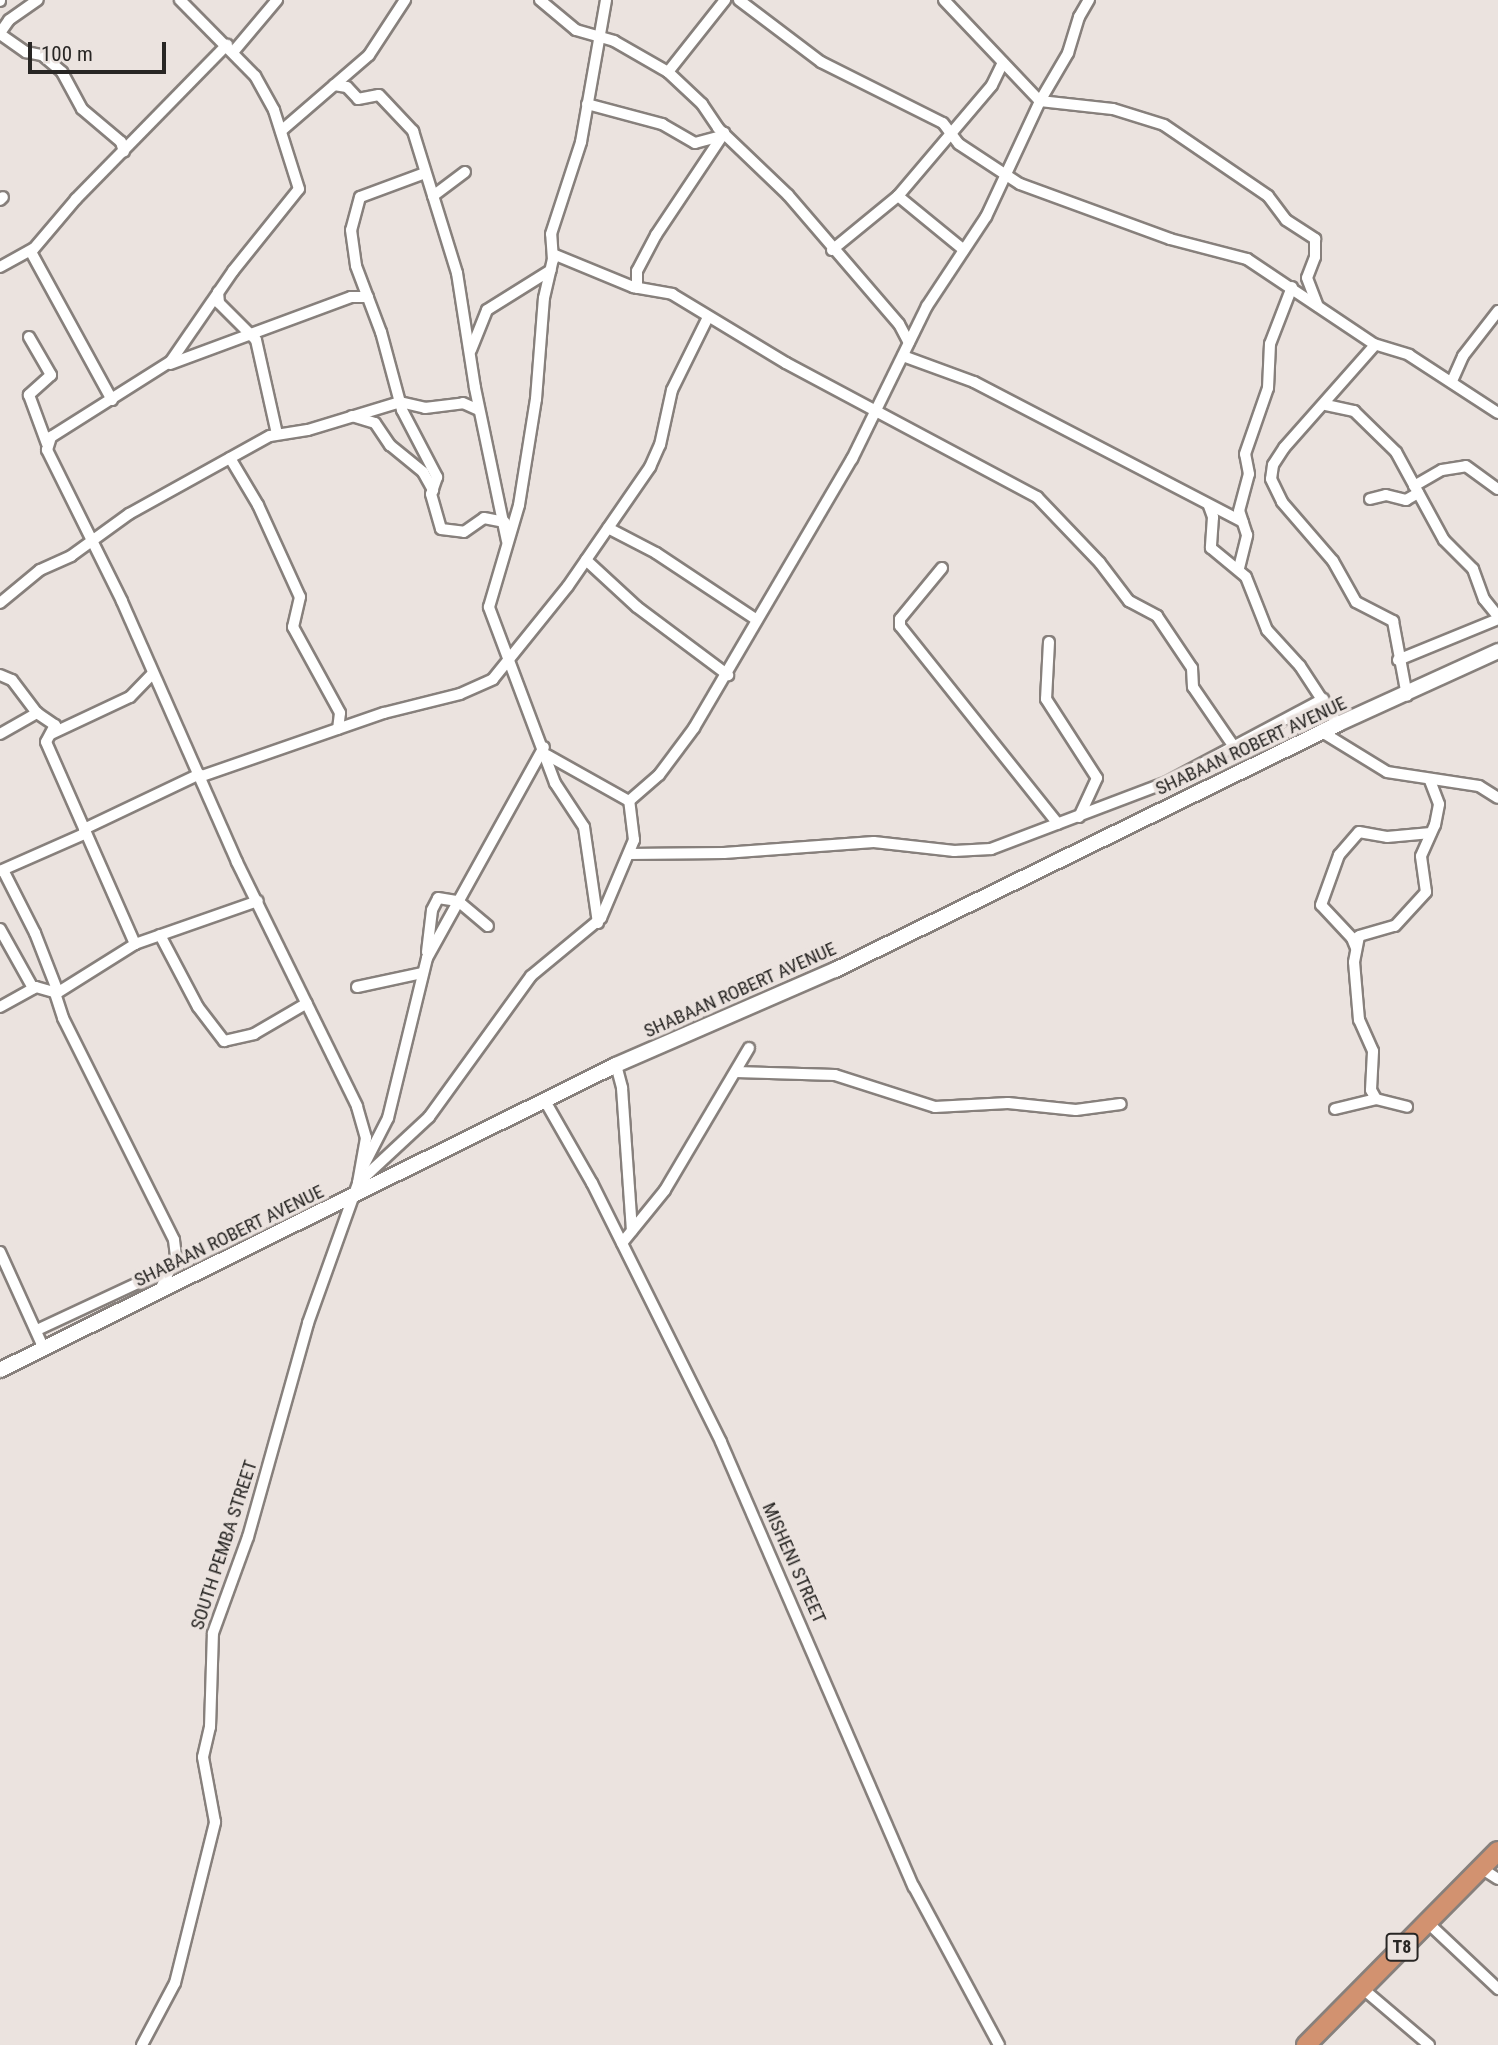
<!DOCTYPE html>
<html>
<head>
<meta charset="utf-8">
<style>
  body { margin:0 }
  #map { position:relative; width:1498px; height:2045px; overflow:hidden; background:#ebe3df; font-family:"Roboto Condensed",sans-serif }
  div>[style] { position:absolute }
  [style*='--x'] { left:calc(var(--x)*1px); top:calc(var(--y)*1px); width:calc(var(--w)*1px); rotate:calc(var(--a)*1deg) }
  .roads { filter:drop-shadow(2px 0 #87807c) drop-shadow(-2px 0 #87807c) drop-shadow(0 2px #87807c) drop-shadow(0 -2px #87807c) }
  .minor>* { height:10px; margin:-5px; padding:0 5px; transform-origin:5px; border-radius:5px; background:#fff }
  .tertiary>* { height:14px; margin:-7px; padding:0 7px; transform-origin:7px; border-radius:7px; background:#fff }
  .trunk>* { height:18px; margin:-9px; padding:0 9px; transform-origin:9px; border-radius:9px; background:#d29270 }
  span { translate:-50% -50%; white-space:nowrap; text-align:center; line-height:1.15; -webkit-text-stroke:7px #ebe3df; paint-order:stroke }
  .shield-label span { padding:2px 5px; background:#ebe3df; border:2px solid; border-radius:5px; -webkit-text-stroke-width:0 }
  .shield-label { font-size:18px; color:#282624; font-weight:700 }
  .street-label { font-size:19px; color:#282624 }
  .scale { position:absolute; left:28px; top:42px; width:138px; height:32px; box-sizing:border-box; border:4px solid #282624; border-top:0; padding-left:9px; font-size:21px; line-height:24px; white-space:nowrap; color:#282624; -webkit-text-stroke:5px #ebe3df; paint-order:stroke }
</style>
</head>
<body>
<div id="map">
  <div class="roads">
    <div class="minor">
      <div style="--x:540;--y:0;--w:47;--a:39.8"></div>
      <div style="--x:576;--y:30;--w:40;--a:16"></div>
      <div style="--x:614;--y:41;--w:62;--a:29.9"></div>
      <div style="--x:668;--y:72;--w:47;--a:43.3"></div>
      <div style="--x:702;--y:104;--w:29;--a:56"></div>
      <div style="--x:718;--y:128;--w:97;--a:43.7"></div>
      <div style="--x:788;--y:195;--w:170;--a:49.3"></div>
      <div style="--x:899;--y:324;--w:21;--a:62"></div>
      <div style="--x:739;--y:0;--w:103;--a:37.1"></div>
      <div style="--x:821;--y:62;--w:136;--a:26.6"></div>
      <div style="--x:943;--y:123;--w:26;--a:53"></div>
      <div style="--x:959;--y:144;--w:73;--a:33.3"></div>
      <div style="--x:1020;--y:184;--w:160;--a:20.1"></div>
      <div style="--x:1170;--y:239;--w:80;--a:14.6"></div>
      <div style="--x:1247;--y:259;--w:153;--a:33.8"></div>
      <div style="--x:1374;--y:344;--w:37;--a:17"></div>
      <div style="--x:1409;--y:355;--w:106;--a:33.1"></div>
      <div style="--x:944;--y:0;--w:139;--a:46.5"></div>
      <div style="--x:1040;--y:101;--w:73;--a:6.3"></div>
      <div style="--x:1113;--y:109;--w:53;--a:17.4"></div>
      <div style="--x:1164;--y:125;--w:126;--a:34.3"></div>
      <div style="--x:1268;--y:196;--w:30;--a:53"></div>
      <div style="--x:1286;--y:220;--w:35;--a:33"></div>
      <div style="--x:1315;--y:239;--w:18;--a:90"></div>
      <div style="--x:1315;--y:257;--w:22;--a:111"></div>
      <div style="--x:1307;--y:278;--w:30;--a:69"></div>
      <div style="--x:0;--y:1;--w:1;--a:-90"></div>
      <div style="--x:0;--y:33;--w:16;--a:-55"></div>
      <div style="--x:9;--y:20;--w:35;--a:-35"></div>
      <div style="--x:0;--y:34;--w:32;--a:35"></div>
      <div style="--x:26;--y:52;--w:16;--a:11"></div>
      <div style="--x:42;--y:55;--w:26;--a:40"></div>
      <div style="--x:62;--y:72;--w:42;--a:61.6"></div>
      <div style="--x:82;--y:109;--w:51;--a:40.2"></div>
      <div style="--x:121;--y:142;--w:10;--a:73"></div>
      <div style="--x:234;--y:51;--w:67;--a:-49.9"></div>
      <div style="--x:668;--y:72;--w:92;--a:-51.6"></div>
      <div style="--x:334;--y:85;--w:13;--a:9"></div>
      <div style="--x:347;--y:87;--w:16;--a:47"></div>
      <div style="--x:358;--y:99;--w:21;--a:-11"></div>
      <div style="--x:379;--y:95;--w:50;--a:46.6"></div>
      <div style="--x:413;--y:131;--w:149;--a:72.8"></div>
      <div style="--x:457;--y:273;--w:116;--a:81.1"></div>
      <div style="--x:475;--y:388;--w:156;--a:78.2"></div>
      <div style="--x:587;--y:104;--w:78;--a:14.9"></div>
      <div style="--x:662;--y:124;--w:38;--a:30"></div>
      <div style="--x:695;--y:143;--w:28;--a:-15"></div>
      <div style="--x:281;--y:131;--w:116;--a:-40.8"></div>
      <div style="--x:369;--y:55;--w:66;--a:-56.8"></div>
      <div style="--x:425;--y:173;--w:69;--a:159.7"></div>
      <div style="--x:360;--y:197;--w:34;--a:105"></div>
      <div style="--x:351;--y:230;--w:36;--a:82"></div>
      <div style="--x:356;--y:266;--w:71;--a:69.3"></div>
      <div style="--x:381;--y:332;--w:81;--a:74.9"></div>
      <div style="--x:402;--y:410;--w:76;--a:62.4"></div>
      <div style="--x:437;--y:477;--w:18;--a:109"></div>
      <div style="--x:431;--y:494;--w:36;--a:74"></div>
      <div style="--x:441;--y:529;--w:23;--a:7"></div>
      <div style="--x:464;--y:532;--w:24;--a:-35"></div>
      <div style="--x:484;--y:518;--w:21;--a:11"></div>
      <div style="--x:433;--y:196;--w:40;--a:-37"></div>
      <div style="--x:898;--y:196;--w:85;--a:39.3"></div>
      <div style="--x:0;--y:200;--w:4;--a:-45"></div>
      <div style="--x:832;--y:250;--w:85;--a:-39.3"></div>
      <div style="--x:898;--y:196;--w:145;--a:-49.7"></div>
      <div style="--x:992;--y:85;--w:25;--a:-64"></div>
      <div style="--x:553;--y:254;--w:87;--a:22.4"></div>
      <div style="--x:633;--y:287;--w:40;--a:10"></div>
      <div style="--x:672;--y:294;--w:133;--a:31.2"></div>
      <div style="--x:786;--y:363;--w:285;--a:28.1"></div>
      <div style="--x:1037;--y:497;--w:91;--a:46.3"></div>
      <div style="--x:1100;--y:563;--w:48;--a:52.7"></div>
      <div style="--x:1129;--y:601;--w:32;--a:28"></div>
      <div style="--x:1157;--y:616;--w:63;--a:56.1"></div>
      <div style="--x:1192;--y:668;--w:19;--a:87"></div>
      <div style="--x:1193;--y:687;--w:69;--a:55.6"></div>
      <div style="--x:0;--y:267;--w:38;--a:-29"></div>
      <div style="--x:637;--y:288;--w:17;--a:-90"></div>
      <div style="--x:637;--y:271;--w:41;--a:-62.2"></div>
      <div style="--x:656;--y:235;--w:123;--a:-56.3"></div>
      <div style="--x:218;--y:292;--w:11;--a:85"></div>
      <div style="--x:219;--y:303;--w:52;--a:45"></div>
      <div style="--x:256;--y:340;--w:96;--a:77.4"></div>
      <div style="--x:29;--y:337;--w:44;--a:59.9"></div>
      <div style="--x:51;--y:375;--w:30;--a:138"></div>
      <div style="--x:29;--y:395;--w:52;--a:69.8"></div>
      <div style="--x:1375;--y:345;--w:137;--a:131.5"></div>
      <div style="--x:1284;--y:448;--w:20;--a:123"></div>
      <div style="--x:1273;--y:465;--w:14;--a:98"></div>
      <div style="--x:1271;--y:479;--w:25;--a:64"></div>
      <div style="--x:1282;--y:502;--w:78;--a:49.2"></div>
      <div style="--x:1333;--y:561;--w:47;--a:60.7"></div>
      <div style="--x:1356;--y:602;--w:42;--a:27.2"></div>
      <div style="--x:1393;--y:621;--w:76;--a:79.4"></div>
      <div style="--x:471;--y:350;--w:43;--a:-68.2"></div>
      <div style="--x:487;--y:310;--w:75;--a:-32"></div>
      <div style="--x:903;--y:356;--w:76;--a:20.1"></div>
      <div style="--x:974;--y:382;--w:303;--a:27.5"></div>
      <div style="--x:170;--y:364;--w:193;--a:-20.3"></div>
      <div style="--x:351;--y:297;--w:17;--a:0"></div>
      <div style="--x:1452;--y:381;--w:27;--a:-66"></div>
      <div style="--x:1463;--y:356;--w:57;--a:-52.1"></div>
      <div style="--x:112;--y:400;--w:169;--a:-118.7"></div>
      <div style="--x:31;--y:252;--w:70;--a:-49.7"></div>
      <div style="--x:76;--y:199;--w:216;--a:-45.6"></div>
      <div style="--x:1326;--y:405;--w:29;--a:12"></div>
      <div style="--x:1354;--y:411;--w:59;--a:44.3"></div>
      <div style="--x:1396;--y:452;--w:100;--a:61.4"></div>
      <div style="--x:1444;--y:540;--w:41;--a:45"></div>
      <div style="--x:1473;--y:569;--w:32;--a:70"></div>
      <div style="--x:1484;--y:599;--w:22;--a:51"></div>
      <div style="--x:352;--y:416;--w:24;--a:17"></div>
      <div style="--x:375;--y:423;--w:27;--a:56"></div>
      <div style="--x:390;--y:445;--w:43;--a:39.3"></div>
      <div style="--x:423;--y:472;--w:21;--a:61"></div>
      <div style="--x:230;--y:458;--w:55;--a:59.2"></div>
      <div style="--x:258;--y:505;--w:101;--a:65.5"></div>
      <div style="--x:300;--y:597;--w:31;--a:103"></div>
      <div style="--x:293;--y:627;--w:98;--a:61.3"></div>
      <div style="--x:340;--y:713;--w:16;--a:97"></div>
      <div style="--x:1414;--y:486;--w:32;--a:-30"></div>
      <div style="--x:1442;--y:470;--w:24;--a:-9"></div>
      <div style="--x:1466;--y:466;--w:39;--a:36"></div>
      <div style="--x:1370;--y:499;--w:16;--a:-14"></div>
      <div style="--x:1386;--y:495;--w:21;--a:14"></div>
      <div style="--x:1406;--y:500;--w:14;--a:-30"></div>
      <div style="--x:1209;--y:506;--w:12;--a:70"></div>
      <div style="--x:1213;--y:517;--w:31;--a:94"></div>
      <div style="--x:1211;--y:548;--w:45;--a:39.6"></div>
      <div style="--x:1246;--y:577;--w:57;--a:68.4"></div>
      <div style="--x:1267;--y:630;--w:49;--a:47.5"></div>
      <div style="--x:1300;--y:666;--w:69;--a:56.8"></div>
      <div style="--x:608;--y:528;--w:54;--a:27.5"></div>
      <div style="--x:656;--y:553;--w:121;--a:33.6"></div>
      <div style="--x:586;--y:560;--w:69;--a:42.7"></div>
      <div style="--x:637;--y:607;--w:114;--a:36.8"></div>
      <div style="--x:942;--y:568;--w:66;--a:129.5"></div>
      <div style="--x:900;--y:619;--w:7;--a:90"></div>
      <div style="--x:900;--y:626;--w:253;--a:51.4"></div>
      <div style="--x:1239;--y:568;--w:34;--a:-76"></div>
      <div style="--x:1247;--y:535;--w:25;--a:-108"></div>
      <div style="--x:1239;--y:511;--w:38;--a:-75"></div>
      <div style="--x:1249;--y:474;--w:20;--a:-101"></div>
      <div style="--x:1245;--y:454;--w:70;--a:-70.8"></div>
      <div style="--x:1268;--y:388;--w:44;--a:-87.4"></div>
      <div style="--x:1270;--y:344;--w:61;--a:-68.9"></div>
      <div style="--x:0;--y:603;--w:52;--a:-39.5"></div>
      <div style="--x:40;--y:570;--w:34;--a:-24"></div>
      <div style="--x:71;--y:556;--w:72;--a:-35.9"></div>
      <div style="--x:129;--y:514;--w:161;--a:-29"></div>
      <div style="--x:270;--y:436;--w:38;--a:-9"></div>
      <div style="--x:308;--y:430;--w:96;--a:-16.9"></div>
      <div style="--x:400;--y:402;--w:26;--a:13"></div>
      <div style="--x:425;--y:408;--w:38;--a:-7"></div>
      <div style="--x:463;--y:403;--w:17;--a:24"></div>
      <div style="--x:1049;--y:642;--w:57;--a:93"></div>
      <div style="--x:1046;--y:699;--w:94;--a:57.2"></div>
      <div style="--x:1097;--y:778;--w:43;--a:114.8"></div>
      <div style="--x:1398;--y:660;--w:108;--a:-22.3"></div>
      <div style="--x:0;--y:675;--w:13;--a:23"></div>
      <div style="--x:12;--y:680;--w:41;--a:52.9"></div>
      <div style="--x:37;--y:713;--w:22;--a:34"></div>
      <div style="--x:55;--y:725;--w:19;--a:118"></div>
      <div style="--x:46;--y:742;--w:221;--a:66.2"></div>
      <div style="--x:1322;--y:732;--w:76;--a:31.6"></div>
      <div style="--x:1387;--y:772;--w:93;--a:8.7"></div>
      <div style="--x:1479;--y:786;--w:22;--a:32"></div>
      <div style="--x:0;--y:734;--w:43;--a:-29.6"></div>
      <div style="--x:51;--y:734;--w:87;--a:-25.1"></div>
      <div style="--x:130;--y:697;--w:32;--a:-46"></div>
      <div style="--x:547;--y:755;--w:94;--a:29.3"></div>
      <div style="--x:202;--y:776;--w:193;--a:-19.1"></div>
      <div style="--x:384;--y:713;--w:78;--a:-14"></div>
      <div style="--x:460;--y:694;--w:36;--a:-24"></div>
      <div style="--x:493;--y:679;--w:119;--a:-51.1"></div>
      <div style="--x:568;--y:586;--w:145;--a:-55.4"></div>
      <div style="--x:650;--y:467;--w:24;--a:-66"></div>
      <div style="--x:660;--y:445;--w:56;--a:-77.7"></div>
      <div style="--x:672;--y:390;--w:81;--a:-63.7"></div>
      <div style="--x:84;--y:829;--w:128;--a:-25.4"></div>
      <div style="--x:629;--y:854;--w:95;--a:-0.6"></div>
      <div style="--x:724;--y:853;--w:150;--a:-4.2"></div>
      <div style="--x:874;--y:842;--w:81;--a:6.4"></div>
      <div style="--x:954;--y:851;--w:37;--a:-3"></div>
      <div style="--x:991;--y:849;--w:188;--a:-20.8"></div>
      <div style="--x:1167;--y:782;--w:177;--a:-28"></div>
      <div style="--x:3;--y:870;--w:71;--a:63.1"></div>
      <div style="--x:35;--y:933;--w:63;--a:68.7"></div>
      <div style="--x:0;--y:871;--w:94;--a:-23.8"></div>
      <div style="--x:598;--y:923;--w:97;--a:-98.3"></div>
      <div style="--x:584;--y:827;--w:53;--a:-123.4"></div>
      <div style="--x:555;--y:783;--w:188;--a:-110.6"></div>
      <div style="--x:489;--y:607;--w:106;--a:-73.6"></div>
      <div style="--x:519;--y:505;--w:107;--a:-80.9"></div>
      <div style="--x:536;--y:399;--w:101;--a:-85.5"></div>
      <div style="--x:544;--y:298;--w:39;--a:-77"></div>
      <div style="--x:553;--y:260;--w:26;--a:-94"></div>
      <div style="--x:551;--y:234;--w:97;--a:-71.9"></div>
      <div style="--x:581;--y:142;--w:144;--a:-80"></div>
      <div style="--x:0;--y:929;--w:68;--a:60.8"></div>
      <div style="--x:160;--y:935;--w:81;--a:62.2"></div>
      <div style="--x:198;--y:1007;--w:43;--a:52.6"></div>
      <div style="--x:224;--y:1041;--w:31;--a:-13"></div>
      <div style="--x:254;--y:1034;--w:61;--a:-30.3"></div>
      <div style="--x:1356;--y:948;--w:11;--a:-112"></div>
      <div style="--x:1352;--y:938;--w:45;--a:-133.2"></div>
      <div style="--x:1321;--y:905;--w:53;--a:-70.2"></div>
      <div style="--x:1339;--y:855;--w:30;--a:-49"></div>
      <div style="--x:1359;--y:832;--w:28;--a:10"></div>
      <div style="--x:1387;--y:837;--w:44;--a:-5.2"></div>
      <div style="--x:427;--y:952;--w:42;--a:-83.2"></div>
      <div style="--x:432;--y:910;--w:13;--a:-63"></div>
      <div style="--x:438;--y:898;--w:20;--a:9"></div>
      <div style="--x:458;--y:901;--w:39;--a:40"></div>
      <div style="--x:357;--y:987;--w:66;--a:-12.2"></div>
      <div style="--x:55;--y:993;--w:26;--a:72"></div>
      <div style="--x:63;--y:1018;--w:248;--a:63.4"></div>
      <div style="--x:174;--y:1240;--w:16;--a:83"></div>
      <div style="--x:176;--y:1256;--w:38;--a:115"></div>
      <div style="--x:0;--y:1007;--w:41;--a:-29.1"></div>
      <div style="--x:36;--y:987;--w:22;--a:16"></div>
      <div style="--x:57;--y:993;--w:92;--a:-32.1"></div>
      <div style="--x:135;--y:944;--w:130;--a:-19.3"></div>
      <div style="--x:616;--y:1065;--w:24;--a:75"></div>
      <div style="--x:622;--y:1088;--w:143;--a:86"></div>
      <div style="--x:736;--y:1072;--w:99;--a:1.7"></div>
      <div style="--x:835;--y:1075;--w:105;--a:17.7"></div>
      <div style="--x:935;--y:1107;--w:73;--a:-3.1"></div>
      <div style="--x:1008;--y:1103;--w:68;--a:5.9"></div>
      <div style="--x:1076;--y:1110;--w:45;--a:-7.6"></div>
      <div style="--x:1376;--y:1099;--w:10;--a:-119"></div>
      <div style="--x:1371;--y:1090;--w:39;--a:-87"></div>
      <div style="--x:1373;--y:1051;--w:34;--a:-114"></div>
      <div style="--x:1359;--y:1020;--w:58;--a:-94.9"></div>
      <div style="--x:1354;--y:962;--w:26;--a:-79"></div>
      <div style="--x:1359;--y:936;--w:37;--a:-16"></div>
      <div style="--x:1395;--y:926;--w:46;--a:-47.6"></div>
      <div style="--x:1426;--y:892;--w:36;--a:-98"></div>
      <div style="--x:1421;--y:856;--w:34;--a:-66"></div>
      <div style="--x:1435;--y:825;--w:21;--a:-79"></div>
      <div style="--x:1439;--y:804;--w:25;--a:-111"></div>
      <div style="--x:545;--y:1101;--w:95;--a:60.2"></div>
      <div style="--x:592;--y:1183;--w:289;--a:63.5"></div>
      <div style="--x:721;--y:1442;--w:485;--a:66.6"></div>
      <div style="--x:914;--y:1887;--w:179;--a:61.7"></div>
      <div style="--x:1335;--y:1109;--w:42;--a:-13.7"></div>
      <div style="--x:1376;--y:1099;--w:32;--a:14"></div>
      <div style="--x:364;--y:1165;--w:53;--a:-62.9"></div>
      <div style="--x:388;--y:1118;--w:165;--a:-76.3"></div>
      <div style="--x:427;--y:958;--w:241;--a:-61"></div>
      <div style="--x:358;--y:1183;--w:97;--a:-42.9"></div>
      <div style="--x:429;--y:1117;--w:174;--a:-54.1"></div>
      <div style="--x:531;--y:976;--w:91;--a:-39.6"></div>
      <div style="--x:601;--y:918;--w:85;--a:-67.1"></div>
      <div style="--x:634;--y:840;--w:39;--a:-97"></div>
      <div style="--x:629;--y:801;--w:40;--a:-41"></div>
      <div style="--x:659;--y:775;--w:59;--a:-53.3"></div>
      <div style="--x:694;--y:728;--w:312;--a:-59.6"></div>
      <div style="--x:852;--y:459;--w:170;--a:-63.9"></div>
      <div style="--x:927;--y:306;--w:107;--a:-56.5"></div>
      <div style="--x:986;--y:217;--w:128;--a:-65"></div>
      <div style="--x:1040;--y:101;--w:56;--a:-59.7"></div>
      <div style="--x:1068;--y:53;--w:38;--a:-73"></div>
      <div style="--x:1079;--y:17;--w:20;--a:-60"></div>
      <div style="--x:622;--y:1243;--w:68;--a:-50.9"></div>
      <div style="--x:665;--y:1190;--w:165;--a:-59.4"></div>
      <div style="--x:0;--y:1252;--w:107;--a:65.6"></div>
      <div style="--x:37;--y:1330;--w:149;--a:-25"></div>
      <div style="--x:1481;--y:1868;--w:20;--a:33"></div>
      <div style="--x:1427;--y:1922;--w:98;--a:43.3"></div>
      <div style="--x:1362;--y:1988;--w:88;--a:40.4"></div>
      <div style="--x:142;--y:2045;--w:70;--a:-62"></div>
      <div style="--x:175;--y:1983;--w:166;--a:-76"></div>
      <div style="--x:215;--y:1822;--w:66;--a:-100.5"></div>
      <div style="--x:203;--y:1757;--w:31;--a:-77"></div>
      <div style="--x:210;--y:1727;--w:94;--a:-88.2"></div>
      <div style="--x:213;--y:1633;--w:102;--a:-70"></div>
      <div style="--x:248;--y:1537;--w:222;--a:-74.3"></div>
      <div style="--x:308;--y:1323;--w:149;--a:-70.3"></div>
      <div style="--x:358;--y:1183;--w:46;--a:-79.9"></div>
      <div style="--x:366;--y:1138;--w:33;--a:-106"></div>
      <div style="--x:357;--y:1106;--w:272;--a:-116.2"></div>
      <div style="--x:237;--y:862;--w:285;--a:-113.8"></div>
      <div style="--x:122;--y:601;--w:169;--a:-116.4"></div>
      <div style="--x:47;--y:450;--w:14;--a:-73"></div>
      <div style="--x:51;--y:437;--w:142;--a:-32.3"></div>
      <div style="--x:171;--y:361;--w:109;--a:-55.4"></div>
      <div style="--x:233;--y:271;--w:105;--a:-51.2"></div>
      <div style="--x:299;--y:189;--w:83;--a:-107.6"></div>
      <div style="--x:274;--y:110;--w:39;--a:-119"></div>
      <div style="--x:255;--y:76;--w:107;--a:-134.6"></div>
    </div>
    <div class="tertiary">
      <div style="--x:0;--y:1370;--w:687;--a:-26.34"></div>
      <div style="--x:616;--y:1065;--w:239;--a:-23.5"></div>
      <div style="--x:835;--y:970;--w:560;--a:-26.06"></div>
      <div style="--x:1338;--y:724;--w:176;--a:-24.5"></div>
    </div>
    <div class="trunk">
      <div style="--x:1306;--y:2045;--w:273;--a:-45.3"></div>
    </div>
  </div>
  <div class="shield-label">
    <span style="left:1402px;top:1947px">T8</span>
  </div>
  <div class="street-label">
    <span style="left:1251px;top:746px;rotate:-25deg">SHABAAN ROBERT AVENUE</span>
    <span style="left:740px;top:990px;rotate:-24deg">SHABAAN ROBERT AVENUE</span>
    <span style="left:229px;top:1236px;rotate:-26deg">SHABAAN ROBERT AVENUE</span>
    <span style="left:224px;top:1545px;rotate:-72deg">SOUTH PEMBA STREET</span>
    <span style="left:794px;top:1563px;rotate:66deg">MISHENI STREET</span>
  </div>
  <div class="scale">100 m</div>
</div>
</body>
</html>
